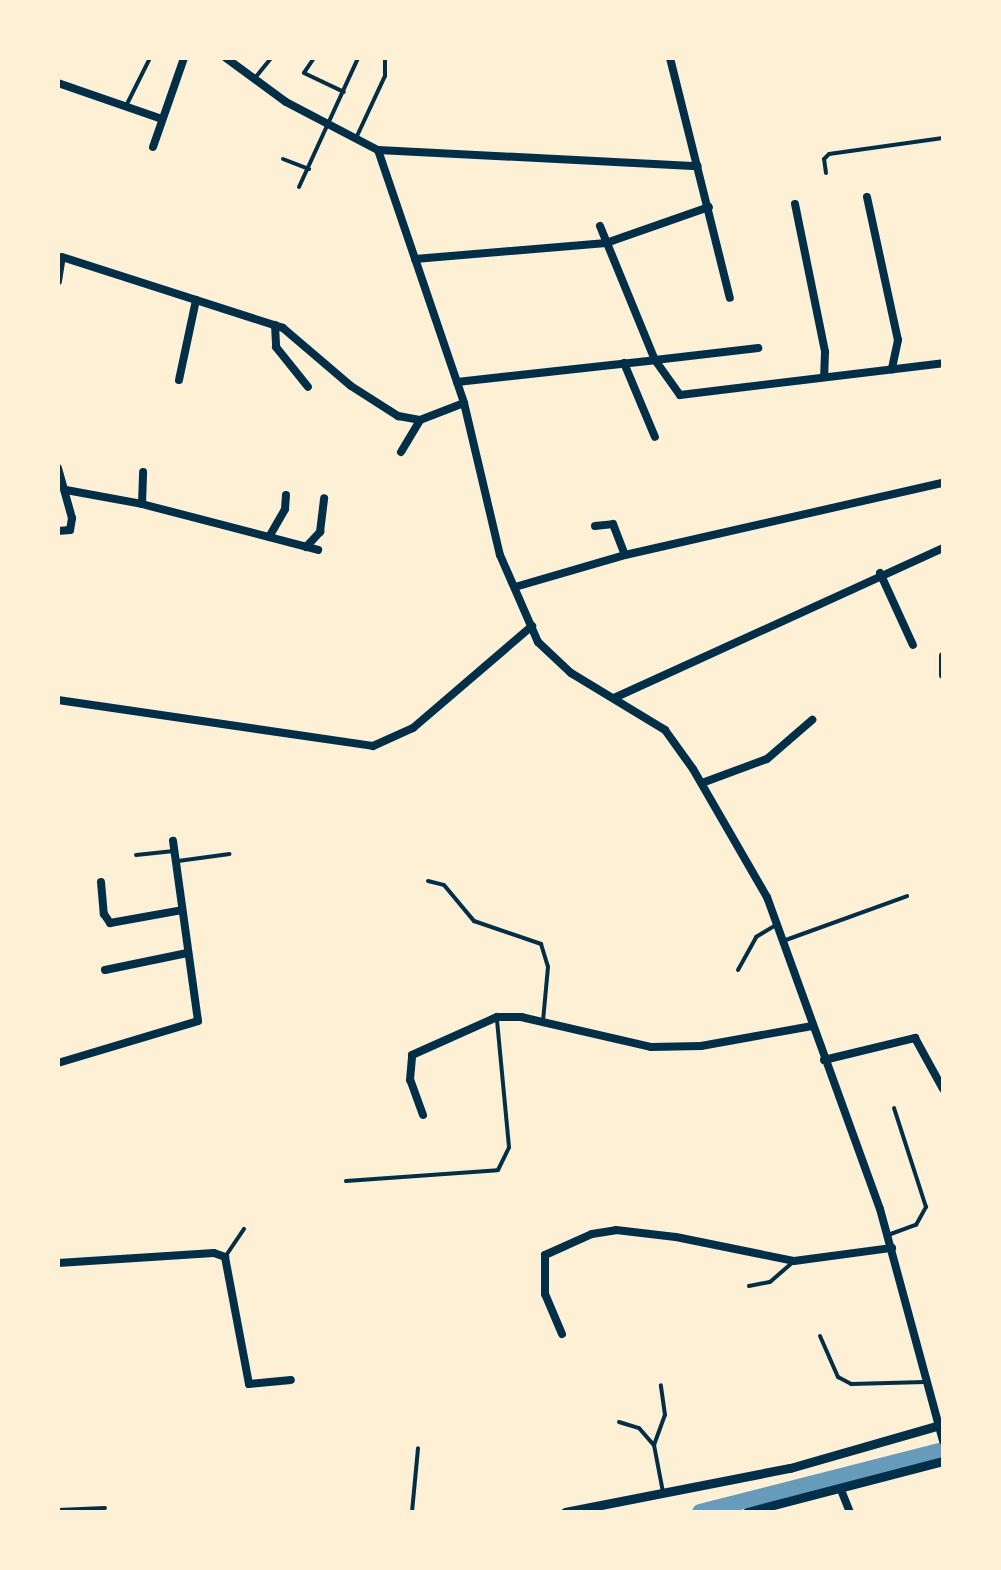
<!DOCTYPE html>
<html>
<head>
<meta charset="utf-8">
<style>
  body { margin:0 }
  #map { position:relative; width:1001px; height:1570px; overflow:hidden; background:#fdf0d5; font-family:Jost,sans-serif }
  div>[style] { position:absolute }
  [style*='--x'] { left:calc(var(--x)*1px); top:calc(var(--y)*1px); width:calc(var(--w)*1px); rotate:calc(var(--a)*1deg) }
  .canal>* { height:16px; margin:-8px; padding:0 8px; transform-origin:8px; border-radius:8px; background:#669bbc }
  .service>* { height:4px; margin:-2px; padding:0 2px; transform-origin:2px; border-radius:2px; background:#003049 }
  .minor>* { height:8px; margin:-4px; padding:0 4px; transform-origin:4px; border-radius:4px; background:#003049 }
  .tertiary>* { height:9px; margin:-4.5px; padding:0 4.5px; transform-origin:4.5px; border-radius:4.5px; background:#003049 }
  span { translate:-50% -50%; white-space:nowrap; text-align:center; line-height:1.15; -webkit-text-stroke:6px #fdf0d5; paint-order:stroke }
  .frame { position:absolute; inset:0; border:60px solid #fdf0d5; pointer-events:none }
</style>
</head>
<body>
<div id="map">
  <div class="canal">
    <div style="--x:700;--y:1512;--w:251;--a:-14.3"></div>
  </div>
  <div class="service">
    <div style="--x:314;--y:58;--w:18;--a:124"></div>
    <div style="--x:304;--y:73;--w:44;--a:25.4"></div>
    <div style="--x:255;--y:78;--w:26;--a:-51"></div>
    <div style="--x:126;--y:106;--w:54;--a:-63.4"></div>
    <div style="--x:357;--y:136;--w:66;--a:-65"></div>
    <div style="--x:385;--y:76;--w:18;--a:-90"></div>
    <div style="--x:283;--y:159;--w:28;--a:21"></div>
    <div style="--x:826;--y:173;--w:14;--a:-98"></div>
    <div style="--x:824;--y:159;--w:7;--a:-45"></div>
    <div style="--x:829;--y:154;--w:115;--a:-8"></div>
    <div style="--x:299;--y:187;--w:142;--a:-65.4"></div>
    <div style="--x:136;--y:855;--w:38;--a:-6"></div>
    <div style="--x:178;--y:861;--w:52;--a:-7.7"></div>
    <div style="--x:428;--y:881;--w:16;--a:14"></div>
    <div style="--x:444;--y:885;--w:47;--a:50.2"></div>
    <div style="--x:474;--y:921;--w:71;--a:18.9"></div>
    <div style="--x:541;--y:944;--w:24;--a:73"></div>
    <div style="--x:548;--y:967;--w:54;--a:95.3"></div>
    <div style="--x:783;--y:941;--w:132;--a:-19.9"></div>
    <div style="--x:738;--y:970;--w:38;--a:-61"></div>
    <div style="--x:756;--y:937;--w:23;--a:-31"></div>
    <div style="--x:346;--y:1181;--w:152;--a:-4.1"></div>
    <div style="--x:498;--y:1170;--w:25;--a:-64"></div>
    <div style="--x:509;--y:1147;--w:129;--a:-95.4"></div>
    <div style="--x:888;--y:1235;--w:30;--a:-20"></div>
    <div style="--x:916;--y:1225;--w:21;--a:-61"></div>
    <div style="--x:926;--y:1207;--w:104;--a:-107.9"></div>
    <div style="--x:225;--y:1257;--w:34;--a:-56"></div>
    <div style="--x:749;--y:1286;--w:21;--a:-11"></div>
    <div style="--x:770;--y:1282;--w:29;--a:-41"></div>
    <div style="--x:820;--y:1336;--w:45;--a:66.3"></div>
    <div style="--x:838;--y:1377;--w:15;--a:28"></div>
    <div style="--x:851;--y:1384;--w:74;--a:-1.5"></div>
    <div style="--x:619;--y:1422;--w:21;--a:17"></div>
    <div style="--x:639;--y:1428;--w:23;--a:49"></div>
    <div style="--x:654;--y:1445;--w:48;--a:79.2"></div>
    <div style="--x:654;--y:1445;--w:32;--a:-70"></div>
    <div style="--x:665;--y:1415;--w:30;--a:-98"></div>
    <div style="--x:58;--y:1510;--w:47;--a:-2.4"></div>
    <div style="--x:412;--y:1512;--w:64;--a:-84.6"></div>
  </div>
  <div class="minor">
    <div style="--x:226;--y:58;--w:74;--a:36.3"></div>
    <div style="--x:286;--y:102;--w:104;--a:27.6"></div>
    <div style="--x:378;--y:150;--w:267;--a:71.2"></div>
    <div style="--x:464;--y:403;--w:156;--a:76.7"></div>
    <div style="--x:500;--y:555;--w:95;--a:66.4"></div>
    <div style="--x:538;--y:642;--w:45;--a:43.2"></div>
    <div style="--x:571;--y:673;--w:110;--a:31.2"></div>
    <div style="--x:665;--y:730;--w:48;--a:54.3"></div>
    <div style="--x:693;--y:769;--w:148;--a:60"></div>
    <div style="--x:767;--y:897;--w:332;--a:70.1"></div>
    <div style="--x:880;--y:1209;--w:240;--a:74.8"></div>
    <div style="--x:670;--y:58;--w:247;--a:76"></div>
    <div style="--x:58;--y:83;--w:110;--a:19.1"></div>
    <div style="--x:153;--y:147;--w:94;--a:-70.8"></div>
    <div style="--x:378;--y:150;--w:320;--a:2.9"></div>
    <div style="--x:867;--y:197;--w:146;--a:77.8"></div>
    <div style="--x:898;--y:340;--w:30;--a:102"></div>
    <div style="--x:795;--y:204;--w:151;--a:78.5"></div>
    <div style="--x:825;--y:352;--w:25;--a:92"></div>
    <div style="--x:600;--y:226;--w:145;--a:67.7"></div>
    <div style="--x:655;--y:360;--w:104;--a:-6.6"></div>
    <div style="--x:415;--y:259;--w:192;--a:-4.8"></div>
    <div style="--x:606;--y:243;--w:109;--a:-19.3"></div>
    <div style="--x:58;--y:281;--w:24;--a:-81"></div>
    <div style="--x:62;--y:257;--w:232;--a:17.8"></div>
    <div style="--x:283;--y:328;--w:89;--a:40.5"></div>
    <div style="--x:351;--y:386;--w:56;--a:32.6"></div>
    <div style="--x:398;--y:416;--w:22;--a:10"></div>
    <div style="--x:420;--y:420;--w:47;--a:-21.1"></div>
    <div style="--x:275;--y:325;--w:22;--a:87"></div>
    <div style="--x:276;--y:347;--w:51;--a:51.3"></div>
    <div style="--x:624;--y:363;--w:80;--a:67.3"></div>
    <div style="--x:179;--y:380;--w:82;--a:-78"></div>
    <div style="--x:457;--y:382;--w:199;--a:-6.3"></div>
    <div style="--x:655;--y:360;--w:43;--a:54.5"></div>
    <div style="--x:680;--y:395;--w:265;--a:-6.9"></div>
    <div style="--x:401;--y:452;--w:37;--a:-59"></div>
    <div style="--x:58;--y:468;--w:52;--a:74.4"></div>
    <div style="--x:72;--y:518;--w:12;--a:99"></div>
    <div style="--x:70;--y:530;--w:12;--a:175"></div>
    <div style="--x:66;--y:490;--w:77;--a:10.4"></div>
    <div style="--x:142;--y:504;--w:182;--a:14.6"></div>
    <div style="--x:142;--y:504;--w:32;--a:-88"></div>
    <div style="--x:595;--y:526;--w:18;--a:-6"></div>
    <div style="--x:613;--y:524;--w:33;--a:69"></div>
    <div style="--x:269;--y:537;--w:32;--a:-60"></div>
    <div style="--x:285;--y:509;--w:14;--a:-86"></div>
    <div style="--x:306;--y:547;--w:21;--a:-47"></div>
    <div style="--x:320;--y:532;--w:34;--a:-83"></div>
    <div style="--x:880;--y:573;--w:79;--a:65.4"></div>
    <div style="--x:515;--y:587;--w:115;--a:-16.2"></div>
    <div style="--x:625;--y:555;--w:326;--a:-12.8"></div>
    <div style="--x:943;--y:656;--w:19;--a:90"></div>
    <div style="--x:614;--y:698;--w:362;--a:-24.5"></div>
    <div style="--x:58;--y:700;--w:318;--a:8.3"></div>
    <div style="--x:373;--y:746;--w:44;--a:-24.2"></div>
    <div style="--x:413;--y:728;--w:157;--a:-40.6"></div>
    <div style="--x:702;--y:783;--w:69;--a:-20.3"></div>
    <div style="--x:767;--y:759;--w:60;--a:-40.9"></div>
    <div style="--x:101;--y:882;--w:32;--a:85"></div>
    <div style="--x:104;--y:914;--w:11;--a:56"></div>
    <div style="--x:110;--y:923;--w:73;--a:-10.2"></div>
    <div style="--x:105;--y:970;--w:84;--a:-11.7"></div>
    <div style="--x:824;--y:1060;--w:94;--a:-13.6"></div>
    <div style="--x:915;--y:1038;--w:58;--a:61.2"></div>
    <div style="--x:58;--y:1063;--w:146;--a:-16.7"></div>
    <div style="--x:198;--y:1021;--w:182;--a:-97.9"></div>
    <div style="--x:423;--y:1115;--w:37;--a:-110"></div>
    <div style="--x:410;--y:1080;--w:25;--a:-85"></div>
    <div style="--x:412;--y:1055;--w:93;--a:-24.1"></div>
    <div style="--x:497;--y:1017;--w:24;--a:0"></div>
    <div style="--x:521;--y:1017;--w:133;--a:13"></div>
    <div style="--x:651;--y:1047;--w:50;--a:-1.1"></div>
    <div style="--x:701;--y:1046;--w:113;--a:-10.2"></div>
    <div style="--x:58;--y:1263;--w:156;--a:-3.7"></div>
    <div style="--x:214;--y:1253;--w:12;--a:20"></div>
    <div style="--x:225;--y:1257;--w:129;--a:79.3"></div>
    <div style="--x:249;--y:1384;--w:42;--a:-5.4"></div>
    <div style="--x:562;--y:1334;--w:43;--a:-113"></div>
    <div style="--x:545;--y:1294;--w:39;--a:-90"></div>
    <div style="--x:545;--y:1255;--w:51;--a:-24.1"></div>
    <div style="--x:592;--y:1234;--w:24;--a:-9"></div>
    <div style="--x:616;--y:1230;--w:60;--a:6.7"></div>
    <div style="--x:676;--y:1237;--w:120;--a:11.5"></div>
    <div style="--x:794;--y:1261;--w:99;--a:-7.6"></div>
    <div style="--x:841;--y:1490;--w:24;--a:68"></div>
  </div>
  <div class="tertiary">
    <div style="--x:565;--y:1512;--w:229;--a:-11.1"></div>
    <div style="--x:790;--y:1468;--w:159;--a:-16"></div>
    <div style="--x:747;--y:1512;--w:203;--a:-14.6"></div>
  </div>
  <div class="frame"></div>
</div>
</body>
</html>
